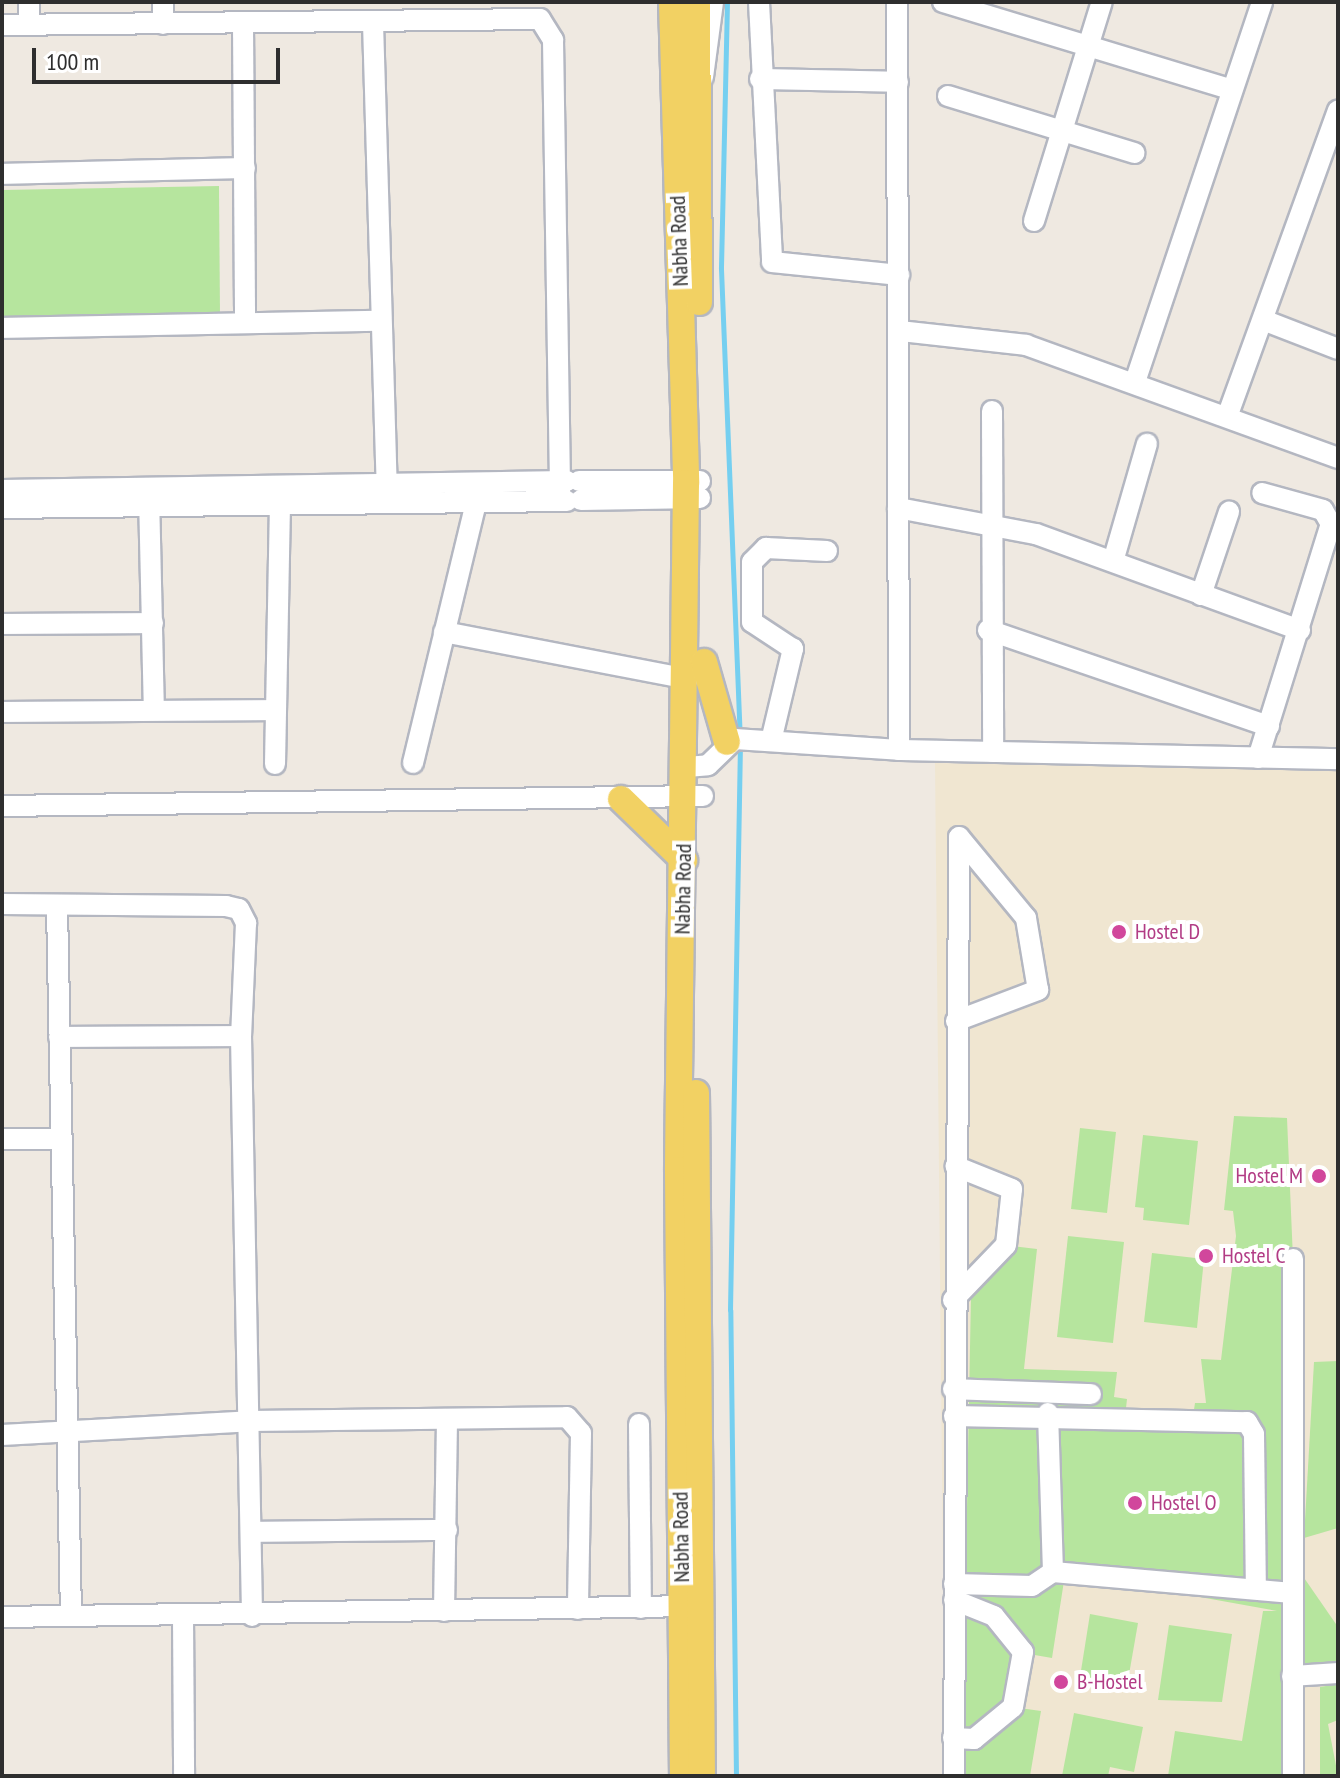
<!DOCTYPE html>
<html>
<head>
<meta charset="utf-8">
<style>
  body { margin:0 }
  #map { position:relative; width:1340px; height:1778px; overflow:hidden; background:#efe9e1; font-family:"PT Sans Narrow",sans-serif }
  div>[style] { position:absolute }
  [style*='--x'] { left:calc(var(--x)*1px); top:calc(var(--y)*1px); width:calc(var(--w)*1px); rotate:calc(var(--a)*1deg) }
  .education>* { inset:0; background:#f0e6d1 }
  .green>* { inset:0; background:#b6e59e }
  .stream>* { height:5px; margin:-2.5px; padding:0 2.5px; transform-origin:2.5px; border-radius:2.5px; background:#75cff0 }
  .roads { filter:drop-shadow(2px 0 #b4b7c1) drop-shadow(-2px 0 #b4b7c1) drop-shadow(0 2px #b4b7c1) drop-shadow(0 -2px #b4b7c1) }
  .minor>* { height:20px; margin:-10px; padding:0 10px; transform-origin:10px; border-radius:10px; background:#fff }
  .major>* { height:26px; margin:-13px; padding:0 13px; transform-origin:13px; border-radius:13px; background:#f2d163 }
  .dots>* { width:22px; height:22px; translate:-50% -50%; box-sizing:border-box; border:4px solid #fff; border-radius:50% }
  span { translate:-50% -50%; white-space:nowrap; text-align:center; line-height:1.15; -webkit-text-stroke:8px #fff; paint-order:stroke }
  .street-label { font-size:22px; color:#2e2e2e }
  .hotel-label { font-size:22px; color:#b23c85 }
  .left { translate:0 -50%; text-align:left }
  .right { translate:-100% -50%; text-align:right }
  .frame { position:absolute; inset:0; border:4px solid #2e2e2e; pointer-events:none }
  .scale { position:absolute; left:32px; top:48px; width:248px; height:36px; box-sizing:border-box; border:4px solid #2e2e2e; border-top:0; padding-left:10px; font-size:24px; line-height:28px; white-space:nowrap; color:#2e2e2e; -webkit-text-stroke:6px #fff; paint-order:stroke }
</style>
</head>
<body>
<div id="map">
  <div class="education">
    <div style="clip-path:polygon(935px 763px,1338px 770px,1338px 1776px,945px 1776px)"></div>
  </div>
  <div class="green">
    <div style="clip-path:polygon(219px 186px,220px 315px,2px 317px,2px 190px)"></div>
    <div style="clip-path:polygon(1234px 1116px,1287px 1118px,1293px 1259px,1287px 1776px,1168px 1776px,1175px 1731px,1242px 1741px,1263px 1611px,1277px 1611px,1072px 1574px,1064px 1581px,1052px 1658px,1023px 1653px,1013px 1707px,1041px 1711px,1030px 1776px,962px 1776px,971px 1294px,1013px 1246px,1037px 1249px,1024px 1369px,1117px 1372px,1114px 1397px,1127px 1399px,1126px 1408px,1193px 1416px,1195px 1403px,1206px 1403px,1201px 1359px,1221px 1360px,1236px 1236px,1233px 1211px,1224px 1210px)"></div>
    <div style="clip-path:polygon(1080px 1128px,1116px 1132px,1107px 1213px,1071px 1209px)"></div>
    <div style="clip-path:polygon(1143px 1135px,1198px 1141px,1189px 1225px,1143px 1220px,1144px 1208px,1135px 1207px)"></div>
    <div style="clip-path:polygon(1068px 1236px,1124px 1242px,1113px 1343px,1057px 1337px)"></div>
    <div style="clip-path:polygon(1152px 1253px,1204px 1259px,1197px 1328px,1144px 1322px)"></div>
    <div style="clip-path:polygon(1338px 1361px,1338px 1528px,1304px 1538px,1314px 1362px)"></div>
    <div style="clip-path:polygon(1300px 1572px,1338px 1627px,1338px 1662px,1302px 1665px)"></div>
    <div style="clip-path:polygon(1090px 1614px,1138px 1623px,1127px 1686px,1080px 1677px)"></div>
    <div style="clip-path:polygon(1169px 1625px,1232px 1634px,1222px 1702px,1158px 1700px)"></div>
    <div style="clip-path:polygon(1338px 1684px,1338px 1720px,1328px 1724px,1338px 1776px,1320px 1776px,1320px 1687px)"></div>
    <div style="clip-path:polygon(1074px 1713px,1143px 1727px,1134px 1772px,1110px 1767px,1108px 1776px,1062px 1776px)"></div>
  </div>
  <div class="stream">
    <div style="--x:727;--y:2;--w:267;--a:91.3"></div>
    <div style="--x:721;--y:269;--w:464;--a:87.7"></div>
    <div style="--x:736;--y:1776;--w:466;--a:-90.7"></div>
    <div style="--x:730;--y:1310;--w:567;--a:-88.99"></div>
  </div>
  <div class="roads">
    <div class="minor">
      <div style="--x:29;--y:2;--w:23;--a:90"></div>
      <div style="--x:759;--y:2;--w:260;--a:87.1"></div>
      <div style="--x:772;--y:262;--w:128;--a:5.8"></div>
      <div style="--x:897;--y:2;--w:748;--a:89.85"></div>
      <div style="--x:943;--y:2;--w:302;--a:16.9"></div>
      <div style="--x:373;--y:23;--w:472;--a:88.3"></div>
      <div style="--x:163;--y:24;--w:22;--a:-90"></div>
      <div style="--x:243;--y:24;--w:298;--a:89.6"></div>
      <div style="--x:2;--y:25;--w:538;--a:-0.64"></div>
      <div style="--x:540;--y:19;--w:25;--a:58"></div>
      <div style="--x:553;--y:40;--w:461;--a:89.1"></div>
      <div style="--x:703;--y:77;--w:76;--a:-82.4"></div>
      <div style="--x:760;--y:79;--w:138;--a:1.2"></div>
      <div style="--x:948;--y:96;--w:195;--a:17"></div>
      <div style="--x:2;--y:174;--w:243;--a:-1.4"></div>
      <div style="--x:1034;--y:221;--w:229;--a:-72.8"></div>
      <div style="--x:1263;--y:320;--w:80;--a:21.1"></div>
      <div style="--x:2;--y:328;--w:379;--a:-1.1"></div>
      <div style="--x:900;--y:331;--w:127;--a:6.3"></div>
      <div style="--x:1026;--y:345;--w:332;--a:19.9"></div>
      <div style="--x:1135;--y:382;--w:401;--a:-71.5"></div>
      <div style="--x:992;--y:411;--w:341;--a:89.8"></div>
      <div style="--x:1227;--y:417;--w:326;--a:-70.1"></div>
      <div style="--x:579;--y:481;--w:121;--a:0"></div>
      <div style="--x:2;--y:490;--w:565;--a:-0.91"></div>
      <div style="--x:149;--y:495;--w:215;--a:88.7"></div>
      <div style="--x:581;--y:500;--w:119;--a:-1"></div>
      <div style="--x:2;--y:508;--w:565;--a:-0.71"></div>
      <div style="--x:898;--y:508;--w:140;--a:10.7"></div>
      <div style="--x:1036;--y:534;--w:281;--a:20"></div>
      <div style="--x:1114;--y:558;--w:119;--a:-73.9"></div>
      <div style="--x:1201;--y:595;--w:88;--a:-71.4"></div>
      <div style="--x:2;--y:624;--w:151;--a:-0.4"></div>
      <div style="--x:988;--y:630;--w:297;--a:18.9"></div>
      <div style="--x:444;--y:632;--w:248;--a:10.9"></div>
      <div style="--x:2;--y:712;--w:274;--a:-0.4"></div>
      <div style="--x:771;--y:741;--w:95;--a:-76.6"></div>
      <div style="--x:793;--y:649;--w:49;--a:-146.6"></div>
      <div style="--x:752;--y:622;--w:60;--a:-90"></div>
      <div style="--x:752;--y:562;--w:20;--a:-45"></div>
      <div style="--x:766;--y:548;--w:61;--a:2.8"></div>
      <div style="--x:1258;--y:758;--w:245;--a:-72.7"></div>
      <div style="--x:1331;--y:524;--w:16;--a:-120"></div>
      <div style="--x:1323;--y:510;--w:63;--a:-164.4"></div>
      <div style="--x:413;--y:763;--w:268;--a:-76.4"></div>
      <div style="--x:275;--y:764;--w:272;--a:-88.9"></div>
      <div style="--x:687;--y:767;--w:21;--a:-5"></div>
      <div style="--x:708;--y:765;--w:37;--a:-44"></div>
      <div style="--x:735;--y:739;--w:164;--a:3.8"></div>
      <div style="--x:899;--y:750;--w:439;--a:1.2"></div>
      <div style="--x:2;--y:806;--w:701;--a:-0.82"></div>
      <div style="--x:2;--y:904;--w:224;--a:0.5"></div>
      <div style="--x:226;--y:906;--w:13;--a:13"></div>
      <div style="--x:239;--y:909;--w:16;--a:63"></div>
      <div style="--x:246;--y:923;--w:113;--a:92.5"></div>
      <div style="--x:241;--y:1036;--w:580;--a:88.91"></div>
      <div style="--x:57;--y:906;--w:710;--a:88.87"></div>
      <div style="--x:956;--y:1021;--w:88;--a:-20.7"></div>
      <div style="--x:1038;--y:990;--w:73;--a:-99.5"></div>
      <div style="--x:1026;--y:918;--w:105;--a:-129.6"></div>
      <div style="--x:59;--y:1037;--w:182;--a:-0.3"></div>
      <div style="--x:2;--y:1139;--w:59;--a:0"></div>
      <div style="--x:953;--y:1300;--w:76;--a:-46.1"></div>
      <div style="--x:1006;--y:1245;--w:56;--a:-83.9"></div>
      <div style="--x:1012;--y:1189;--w:61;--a:-158"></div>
      <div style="--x:953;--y:1389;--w:138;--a:2.1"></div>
      <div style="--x:1048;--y:1413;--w:159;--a:88.2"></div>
      <div style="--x:954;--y:1416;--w:293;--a:1.2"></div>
      <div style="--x:1247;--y:1422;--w:14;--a:60"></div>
      <div style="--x:1254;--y:1434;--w:155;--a:89.3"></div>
      <div style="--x:639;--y:1424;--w:184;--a:89.4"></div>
      <div style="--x:2;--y:1435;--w:248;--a:-3.2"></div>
      <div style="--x:250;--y:1421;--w:317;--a:-0.7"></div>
      <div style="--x:567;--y:1417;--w:21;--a:49"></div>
      <div style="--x:581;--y:1433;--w:176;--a:91"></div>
      <div style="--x:251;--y:1532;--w:196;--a:-0.6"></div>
      <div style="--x:954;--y:1584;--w:78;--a:1.5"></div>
      <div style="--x:1032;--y:1586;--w:25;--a:-34"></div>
      <div style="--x:1053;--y:1572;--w:240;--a:5"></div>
      <div style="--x:444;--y:1611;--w:192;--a:-89.1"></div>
      <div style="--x:2;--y:1617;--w:692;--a:-0.91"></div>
      <div style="--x:183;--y:1617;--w:159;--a:89.6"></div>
      <div style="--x:1292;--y:1676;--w:46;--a:-3.7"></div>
      <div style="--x:953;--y:1738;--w:21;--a:3"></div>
      <div style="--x:974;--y:1739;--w:50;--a:-39.4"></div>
      <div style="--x:1013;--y:1707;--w:56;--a:-79.7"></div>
      <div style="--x:1023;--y:1652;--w:46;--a:-128.9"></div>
      <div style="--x:994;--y:1616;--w:43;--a:-158.2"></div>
      <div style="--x:954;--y:1776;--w:939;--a:-89.69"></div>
      <div style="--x:1293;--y:1776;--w:517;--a:-90"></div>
    </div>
    <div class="major">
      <div style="--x:672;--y:2;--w:481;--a:88.3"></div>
      <div style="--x:686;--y:483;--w:687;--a:90.67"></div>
      <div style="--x:678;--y:1170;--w:606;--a:89.53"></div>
      <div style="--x:697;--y:2;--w:300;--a:89.6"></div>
      <div style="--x:704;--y:662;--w:83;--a:74"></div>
      <div style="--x:621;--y:799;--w:88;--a:44.1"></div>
      <div style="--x:696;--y:1093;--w:683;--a:89.5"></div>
    </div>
  </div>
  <div class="dots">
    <div style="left:1119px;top:932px;background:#d1479c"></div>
    <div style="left:1319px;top:1176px;background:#d1479c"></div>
    <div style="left:1206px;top:1256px;background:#d1479c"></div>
    <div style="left:1135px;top:1503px;background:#d1479c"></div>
    <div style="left:1061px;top:1682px;background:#d1479c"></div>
  </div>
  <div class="street-label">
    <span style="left:679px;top:241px;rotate:-92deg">Nabha Road</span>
    <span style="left:683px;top:889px;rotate:-89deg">Nabha Road</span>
    <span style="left:681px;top:1537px;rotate:-91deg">Nabha Road</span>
  </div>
  <div class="hotel-label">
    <span class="left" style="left:1135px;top:932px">Hostel D</span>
    <span class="right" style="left:1303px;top:1176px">Hostel M</span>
    <span class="left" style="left:1222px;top:1256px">Hostel C</span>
    <span class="left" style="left:1151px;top:1503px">Hostel O</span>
    <span class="left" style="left:1077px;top:1682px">B-Hostel</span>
  </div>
  <div class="frame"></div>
  <div class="scale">100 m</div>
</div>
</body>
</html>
